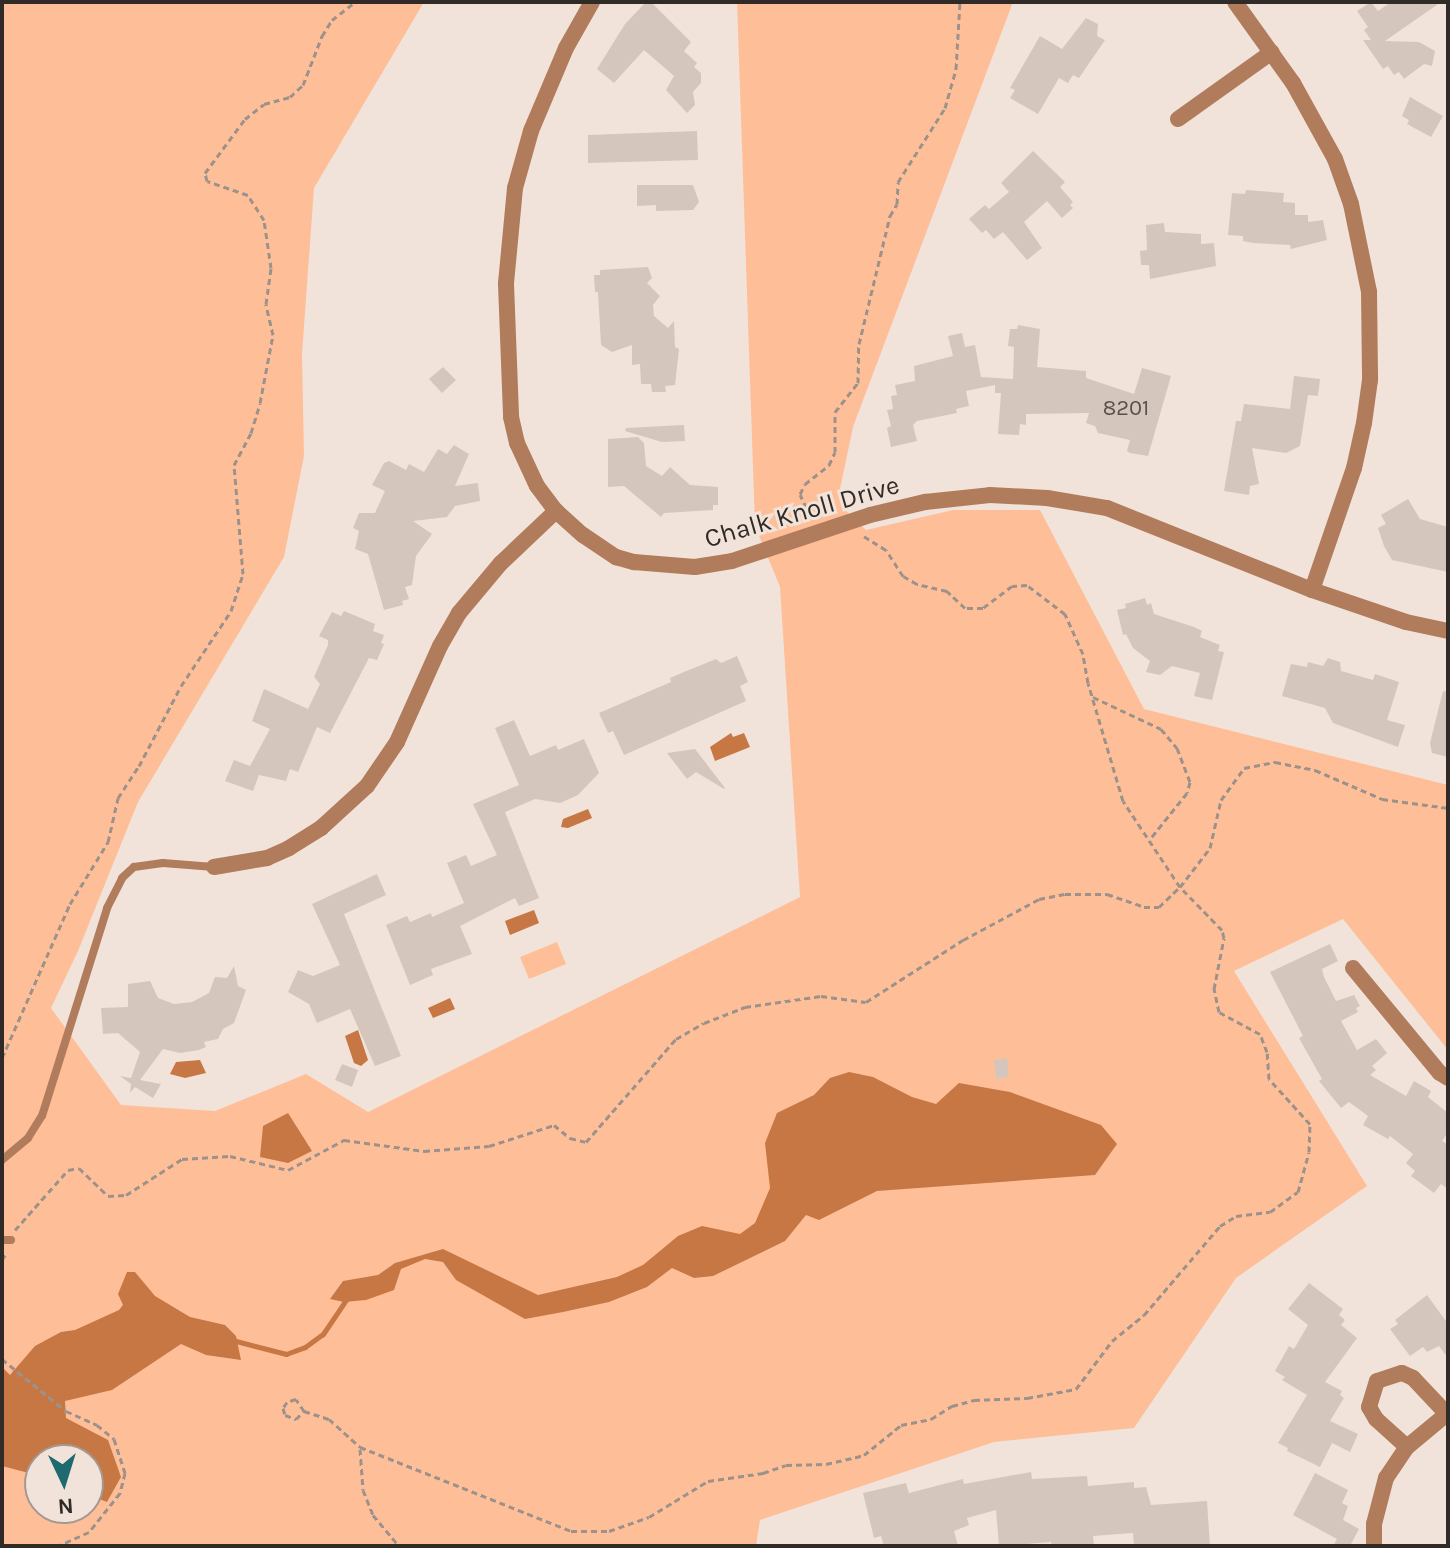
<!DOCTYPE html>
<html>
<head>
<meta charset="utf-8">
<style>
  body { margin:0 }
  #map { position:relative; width:1450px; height:1548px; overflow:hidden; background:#f2e3da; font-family:Karla,sans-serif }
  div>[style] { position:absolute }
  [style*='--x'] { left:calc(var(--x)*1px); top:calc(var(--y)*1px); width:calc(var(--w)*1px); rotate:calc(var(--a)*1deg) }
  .green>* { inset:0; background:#febf98 }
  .water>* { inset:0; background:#c67744 }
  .stream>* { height:5px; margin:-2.5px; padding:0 2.5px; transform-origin:2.5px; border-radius:2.5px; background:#c67744 }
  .building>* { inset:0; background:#d5c6bd }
  .path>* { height:3px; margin-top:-1.5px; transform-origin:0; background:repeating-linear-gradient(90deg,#9c928b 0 6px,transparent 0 10px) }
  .service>* { height:8px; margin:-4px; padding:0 4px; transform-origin:4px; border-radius:4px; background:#b17c5c }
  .minor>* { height:16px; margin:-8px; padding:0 8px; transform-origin:8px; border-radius:8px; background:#b17c5c }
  span { translate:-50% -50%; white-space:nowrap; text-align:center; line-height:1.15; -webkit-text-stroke:6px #f2e3da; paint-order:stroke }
  .number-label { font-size:22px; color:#59524c }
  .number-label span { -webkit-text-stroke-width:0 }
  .street-label { font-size:26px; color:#302b27 }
  .frame { position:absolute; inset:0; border:4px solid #302b27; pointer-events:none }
  .north { position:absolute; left:24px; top:1444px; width:80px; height:80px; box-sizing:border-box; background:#f2e3da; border:2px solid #a49992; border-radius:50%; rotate:176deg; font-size:22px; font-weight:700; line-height:32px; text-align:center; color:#302b27 }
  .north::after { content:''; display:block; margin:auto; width:28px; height:36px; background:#1d6a6f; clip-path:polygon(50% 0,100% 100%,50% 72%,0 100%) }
</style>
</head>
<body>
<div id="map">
  <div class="green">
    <div style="clip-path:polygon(evenodd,2px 2px,424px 2px,314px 188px,302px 354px,304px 456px,284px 557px,138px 802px,78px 951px,51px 1008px,121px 1105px,215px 1111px,306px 1074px,368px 1112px,800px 897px,780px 587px,755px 526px,737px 2px,1013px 2px,853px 427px,840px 489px,846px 511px,866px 530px,953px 510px,1040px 510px,1144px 709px,1448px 785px,1448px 1050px,1343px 919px,1234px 971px,1367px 1186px,1236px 1278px,1134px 1428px,994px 1442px,760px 1520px,756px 1546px,2px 1546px,2px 2px,40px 1460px,88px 1460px,88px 1508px,40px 1508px,40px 1460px)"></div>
    <div style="clip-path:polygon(557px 942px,566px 964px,529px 979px,520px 957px)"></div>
  </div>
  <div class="water">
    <div style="clip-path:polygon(731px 733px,733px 737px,744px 733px,750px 747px,715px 761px,710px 747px)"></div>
    <div style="clip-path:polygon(588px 809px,592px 818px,568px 828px,561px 827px,563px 819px)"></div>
    <div style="clip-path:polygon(534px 910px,539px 923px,510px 935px,505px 921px)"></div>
    <div style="clip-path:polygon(450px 998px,455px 1009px,433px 1018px,428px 1008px)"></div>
    <div style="clip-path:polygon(358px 1030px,368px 1060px,361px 1066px,354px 1063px,345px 1036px)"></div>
    <div style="clip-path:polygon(200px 1060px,206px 1073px,185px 1078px,170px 1074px,176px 1062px)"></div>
    <div style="clip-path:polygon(849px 1072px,873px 1077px,912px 1097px,936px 1104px,959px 1083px,1010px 1092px,1101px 1125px,1117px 1144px,1095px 1175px,877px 1191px,819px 1220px,806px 1215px,785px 1241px,713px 1276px,694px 1278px,672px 1268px,647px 1287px,609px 1302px,563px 1312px,525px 1319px,456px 1280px,443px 1262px,425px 1259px,401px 1269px,394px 1290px,366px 1300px,344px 1302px,330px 1299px,343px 1281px,378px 1275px,395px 1263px,443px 1249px,538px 1295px,617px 1277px,643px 1265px,678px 1236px,702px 1226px,740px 1234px,755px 1223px,770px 1188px,765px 1143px,777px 1113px,814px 1095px,830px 1078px)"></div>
    <div style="clip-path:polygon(288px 1113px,312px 1151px,288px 1163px,260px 1157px,263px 1126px)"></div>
    <div style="clip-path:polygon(127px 1272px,135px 1272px,155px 1296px,190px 1317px,225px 1325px,236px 1336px,241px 1360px,206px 1355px,181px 1344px,112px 1390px,65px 1401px,66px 1418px,108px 1440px,121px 1477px,107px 1502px,88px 1495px,88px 1460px,40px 1460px,40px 1476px,2px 1466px,2px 1367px,10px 1375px,35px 1346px,61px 1332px,75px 1330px,119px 1310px,123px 1305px,118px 1294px)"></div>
  </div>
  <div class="stream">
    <div style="--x:232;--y:1340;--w:56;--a:14.5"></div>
    <div style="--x:286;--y:1354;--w:20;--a:-20"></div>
    <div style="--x:305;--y:1347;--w:22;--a:-36"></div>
    <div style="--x:323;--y:1334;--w:45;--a:-56"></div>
  </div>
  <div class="building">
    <div style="clip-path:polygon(646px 2px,651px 2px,691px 42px,684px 51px,697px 63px,694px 67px,701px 73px,701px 83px,693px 92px,695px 105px,687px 113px,666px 90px,674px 76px,644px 50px,614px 83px,597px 69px,625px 24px)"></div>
    <div style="clip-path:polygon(1371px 2px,1378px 11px,1391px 2px,1441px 2px,1385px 41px,1419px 42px,1435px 51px,1432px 66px,1424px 64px,1404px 79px,1399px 72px,1394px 75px,1388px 66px,1383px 69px,1363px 40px,1371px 40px,1364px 30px,1368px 27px,1357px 11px)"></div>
    <div style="clip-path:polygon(1086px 18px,1098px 24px,1097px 36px,1105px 40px,1079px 78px,1073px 75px,1068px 83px,1059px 78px,1038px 114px,1010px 98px,1015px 90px,1010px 88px,1040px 36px,1062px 49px)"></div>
    <div style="clip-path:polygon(1410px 97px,1443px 116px,1431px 137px,1407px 124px,1409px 120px,1402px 116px)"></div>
    <div style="clip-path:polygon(697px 131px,698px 160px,588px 163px,588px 135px)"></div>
    <div style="clip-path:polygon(1033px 151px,1065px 182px,1060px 187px,1073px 202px,1070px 205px,1073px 208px,1062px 218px,1047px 201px,1024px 222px,1042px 248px,1027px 260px,1003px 232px,994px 239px,986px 230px,982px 233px,969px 219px,985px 205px,989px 209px,1009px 192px,1001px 183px)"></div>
    <div style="clip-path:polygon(637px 185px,693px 185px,699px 202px,693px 210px,656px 211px,656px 205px,637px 206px)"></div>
    <div style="clip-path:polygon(1246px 190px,1284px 193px,1283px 202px,1295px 203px,1295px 215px,1308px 215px,1308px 222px,1323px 220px,1327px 240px,1291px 249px,1290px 245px,1253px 243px,1243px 241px,1243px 236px,1228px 235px,1232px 193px,1245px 194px)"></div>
    <div style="clip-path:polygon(1164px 223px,1165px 232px,1201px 234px,1201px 244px,1214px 243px,1216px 266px,1150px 279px,1149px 265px,1141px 265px,1140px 251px,1147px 250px,1146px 225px)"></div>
    <div style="clip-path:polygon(648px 267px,652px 278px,647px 283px,660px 296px,653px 305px,654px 316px,668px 328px,674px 321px,675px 347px,679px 349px,675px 385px,665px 386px,666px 392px,652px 392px,651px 384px,641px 384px,640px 364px,632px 365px,632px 345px,612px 352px,601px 345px,598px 292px,595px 292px,594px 275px,600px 275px,600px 270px)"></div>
    <div style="clip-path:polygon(1018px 325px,1040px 329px,1037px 367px,1086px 371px,1086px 378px,1134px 394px,1142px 368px,1171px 376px,1148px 456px,1130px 453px,1127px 451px,1130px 440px,1098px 433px,1095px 426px,1086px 423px,1089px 413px,1026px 414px,1026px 425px,1020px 424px,1019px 435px,998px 434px,1001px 393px,995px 393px,995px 385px,966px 391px,969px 406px,956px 409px,957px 413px,917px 421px,913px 425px,917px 441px,891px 447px,887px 428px,891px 426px,887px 410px,893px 409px,891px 396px,897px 395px,895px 385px,915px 381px,914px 366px,953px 356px,948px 336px,962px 333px,965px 347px,975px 345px,981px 377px,1013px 379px,1014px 347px,1008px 346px,1010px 329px,1017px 329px)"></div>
    <div style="clip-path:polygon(443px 367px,456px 380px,442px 393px,429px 379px)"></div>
    <div style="clip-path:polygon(1294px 376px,1320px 379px,1318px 396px,1308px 395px,1300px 446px,1286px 453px,1252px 448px,1259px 484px,1250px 486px,1249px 495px,1224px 491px,1236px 421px,1241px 421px,1244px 404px,1290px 409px)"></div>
    <div style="clip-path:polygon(684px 425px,685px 441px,662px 442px,625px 431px,626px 428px)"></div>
    <div style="clip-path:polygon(638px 437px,644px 443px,646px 466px,662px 476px,670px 467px,690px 485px,718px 487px,718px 505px,713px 505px,713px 510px,664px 513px,661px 517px,624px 486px,608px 487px,608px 439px)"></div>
    <div style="clip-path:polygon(454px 445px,469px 454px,455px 486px,478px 483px,480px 501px,455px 506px,447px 517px,413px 521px,432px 534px,416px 556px,412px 585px,405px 587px,409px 599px,402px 601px,403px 605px,384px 610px,368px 554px,355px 549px,359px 531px,353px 528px,359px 513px,375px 513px,385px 491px,372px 485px,384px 463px,389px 461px,406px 470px,409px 464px,424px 472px,438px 449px,447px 454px)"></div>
    <div style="clip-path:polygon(1408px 499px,1420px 519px,1448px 527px,1448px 572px,1392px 560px,1384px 546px,1378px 528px,1386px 524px,1381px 515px)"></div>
    <div style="clip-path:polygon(1145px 598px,1147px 605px,1151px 603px,1154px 614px,1194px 627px,1202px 631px,1200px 637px,1220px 645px,1218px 651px,1224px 652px,1212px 700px,1194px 696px,1200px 673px,1172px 666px,1160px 675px,1146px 672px,1150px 661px,1133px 648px,1126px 634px,1123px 635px,1117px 610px,1126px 608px,1125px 604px)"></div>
    <div style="clip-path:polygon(344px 611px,375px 624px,373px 631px,384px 635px,381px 643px,384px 644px,377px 660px,369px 658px,330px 733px,317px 727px,298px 772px,290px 769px,286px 781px,259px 775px,253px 791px,225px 781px,234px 760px,250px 766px,270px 729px,252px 721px,264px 689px,308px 709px,320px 684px,314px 677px,328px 645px,328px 640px,319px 636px,332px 612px,341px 616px)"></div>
    <div style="clip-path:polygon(737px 656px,748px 682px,740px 686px,746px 701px,624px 755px,613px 731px,608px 733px,599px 713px,671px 682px,670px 678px,684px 672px,716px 659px,721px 663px)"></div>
    <div style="clip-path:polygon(1328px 658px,1340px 662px,1341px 671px,1373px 680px,1375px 674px,1399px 682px,1387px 720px,1405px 725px,1398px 747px,1333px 723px,1325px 708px,1282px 696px,1291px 664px,1307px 667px,1308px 662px,1323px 666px)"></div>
    <div style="clip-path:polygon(1443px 691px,1448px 692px,1448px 757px,1432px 753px,1430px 743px)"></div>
    <div style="clip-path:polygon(514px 720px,530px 756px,556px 745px,558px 750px,584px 739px,599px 773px,578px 795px,560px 803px,535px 799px,505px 812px,539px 898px,519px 906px,515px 898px,460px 926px,472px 954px,431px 969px,433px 975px,410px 985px,386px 925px,407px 916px,410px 922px,431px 913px,432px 917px,464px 903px,447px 863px,466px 855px,471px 866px,497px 855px,473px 804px,519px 785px,495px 728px)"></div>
    <div style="clip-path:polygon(695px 749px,725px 788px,724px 789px,696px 772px,687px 779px,667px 753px)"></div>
    <div style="clip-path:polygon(377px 874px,386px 895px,344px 914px,401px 1056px,375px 1066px,350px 1009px,317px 1023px,309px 1004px,288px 992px,298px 970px,313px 976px,340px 965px,312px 904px)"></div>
    <div style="clip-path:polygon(1330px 944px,1338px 961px,1322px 969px,1324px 977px,1336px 1001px,1354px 995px,1360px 1006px,1356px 1008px,1358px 1012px,1341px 1021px,1357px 1050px,1376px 1039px,1387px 1053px,1372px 1066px,1376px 1070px,1370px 1075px,1406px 1096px,1414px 1081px,1431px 1091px,1428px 1097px,1448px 1113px,1448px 1132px,1442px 1141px,1448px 1145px,1448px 1189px,1441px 1184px,1434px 1193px,1411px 1176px,1415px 1171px,1406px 1163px,1413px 1154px,1390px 1136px,1388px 1139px,1363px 1125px,1368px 1116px,1349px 1102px,1341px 1108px,1319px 1081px,1322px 1079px,1299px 1038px,1303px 1036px,1270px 972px)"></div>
    <div style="clip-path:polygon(234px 966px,238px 986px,246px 990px,234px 1023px,223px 1029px,218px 1039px,204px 1042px,206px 1047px,199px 1050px,180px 1053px,163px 1049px,140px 1080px,161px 1084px,153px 1098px,135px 1087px,130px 1093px,131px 1084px,120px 1076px,131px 1078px,140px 1052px,118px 1033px,103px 1034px,101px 1008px,128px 1007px,128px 984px,150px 981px,158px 998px,174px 1004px,192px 1002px,209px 993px,215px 977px,227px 978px)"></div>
    <div style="clip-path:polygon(1007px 1058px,1009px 1077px,996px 1079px,994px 1060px)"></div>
    <div style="clip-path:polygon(342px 1064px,358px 1070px,352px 1087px,335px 1080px)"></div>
    <div style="clip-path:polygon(1309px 1283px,1343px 1309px,1339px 1315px,1345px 1320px,1341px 1325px,1357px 1338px,1325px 1382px,1342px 1391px,1340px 1395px,1344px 1398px,1330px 1421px,1358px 1434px,1350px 1452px,1332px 1443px,1320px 1467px,1287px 1451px,1288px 1448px,1278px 1443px,1307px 1395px,1282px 1380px,1285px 1377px,1275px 1371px,1289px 1346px,1294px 1349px,1308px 1325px,1288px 1309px)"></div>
    <div style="clip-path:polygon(1427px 1295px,1448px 1324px,1448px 1358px,1439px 1346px,1427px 1352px,1423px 1347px,1410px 1356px,1390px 1329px,1398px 1324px,1395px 1320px)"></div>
    <div style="clip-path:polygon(1031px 1472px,1032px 1479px,1087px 1476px,1088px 1486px,1134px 1482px,1134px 1488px,1146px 1487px,1151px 1505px,1207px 1501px,1210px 1546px,1134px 1546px,1133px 1533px,1093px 1536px,1094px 1545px,1086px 1546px,1052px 1546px,1051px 1542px,999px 1546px,996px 1510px,967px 1518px,969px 1525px,954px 1531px,958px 1546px,884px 1546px,881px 1536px,874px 1538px,863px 1493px,906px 1483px,909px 1493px,963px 1479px,964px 1484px)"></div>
    <div style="clip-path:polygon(1315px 1473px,1348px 1490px,1342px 1503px,1348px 1506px,1343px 1520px,1359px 1529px,1350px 1546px,1333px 1546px,1337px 1539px,1293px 1515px)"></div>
  </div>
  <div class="path">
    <div style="--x:811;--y:517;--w:25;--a:-116"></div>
    <div style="--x:800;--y:494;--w:11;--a:-63"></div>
    <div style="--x:805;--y:484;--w:31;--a:-38"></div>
    <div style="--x:829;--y:465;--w:14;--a:-65"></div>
    <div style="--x:835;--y:452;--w:40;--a:-90"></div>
    <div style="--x:835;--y:412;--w:37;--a:-52"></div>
    <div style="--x:858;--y:383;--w:39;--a:-89"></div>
    <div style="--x:859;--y:344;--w:132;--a:-76.4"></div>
    <div style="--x:890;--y:216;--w:14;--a:-60"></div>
    <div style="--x:897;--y:204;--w:22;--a:-87"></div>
    <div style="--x:898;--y:182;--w:88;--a:-57.6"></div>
    <div style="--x:945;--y:108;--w:41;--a:-74.2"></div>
    <div style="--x:956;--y:69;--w:67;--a:-86.6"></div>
    <div style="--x:1093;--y:697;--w:75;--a:25.2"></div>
    <div style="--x:1161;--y:729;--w:25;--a:50"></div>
    <div style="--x:1177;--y:748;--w:36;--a:69"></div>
    <div style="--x:1190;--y:782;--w:11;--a:105"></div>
    <div style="--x:1187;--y:793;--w:59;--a:128.8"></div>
    <div style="--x:2;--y:1058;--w:168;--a:-66.2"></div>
    <div style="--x:70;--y:904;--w:73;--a:-58.5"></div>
    <div style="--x:108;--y:842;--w:45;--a:-77.2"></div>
    <div style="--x:118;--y:798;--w:38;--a:-57"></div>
    <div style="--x:139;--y:766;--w:90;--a:-62.3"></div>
    <div style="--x:181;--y:686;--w:90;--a:-56.3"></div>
    <div style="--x:231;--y:611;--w:39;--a:-72"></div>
    <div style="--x:243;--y:574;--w:109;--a:-94.7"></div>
    <div style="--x:234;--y:465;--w:36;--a:-62"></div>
    <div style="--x:251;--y:433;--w:31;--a:-73"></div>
    <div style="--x:260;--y:403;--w:69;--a:-79.2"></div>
    <div style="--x:273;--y:335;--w:32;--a:-103"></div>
    <div style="--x:266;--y:304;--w:36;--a:-82"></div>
    <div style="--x:271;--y:268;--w:49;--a:-98.3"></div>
    <div style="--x:264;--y:220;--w:30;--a:-123"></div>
    <div style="--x:248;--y:195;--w:43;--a:-161.1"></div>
    <div style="--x:207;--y:181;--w:8;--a:-104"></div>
    <div style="--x:205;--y:173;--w:67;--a:-53.5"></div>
    <div style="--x:245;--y:119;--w:24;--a:-38"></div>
    <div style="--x:264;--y:104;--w:27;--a:-15"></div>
    <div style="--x:290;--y:97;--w:18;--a:-43"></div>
    <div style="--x:303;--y:85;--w:53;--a:-68.8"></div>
    <div style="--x:322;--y:36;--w:19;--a:-58"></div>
    <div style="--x:332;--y:20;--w:29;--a:-38"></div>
    <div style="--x:15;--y:1230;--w:80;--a:-48.5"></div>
    <div style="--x:68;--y:1170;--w:11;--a:-10"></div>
    <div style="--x:79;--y:1168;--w:40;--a:44"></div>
    <div style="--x:108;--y:1196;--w:18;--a:-3"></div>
    <div style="--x:126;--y:1195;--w:67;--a:-32.7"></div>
    <div style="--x:182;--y:1159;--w:48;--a:-3.6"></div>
    <div style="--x:230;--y:1156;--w:60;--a:13.6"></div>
    <div style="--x:288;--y:1170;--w:64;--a:-28.2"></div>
    <div style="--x:344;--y:1140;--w:81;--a:7.8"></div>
    <div style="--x:424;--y:1151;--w:65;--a:-4.4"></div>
    <div style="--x:489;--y:1146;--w:68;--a:-17.9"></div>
    <div style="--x:554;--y:1125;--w:21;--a:39"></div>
    <div style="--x:570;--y:1138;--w:16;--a:14"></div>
    <div style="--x:586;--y:1142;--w:137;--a:-48.9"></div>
    <div style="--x:676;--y:1039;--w:32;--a:-30"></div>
    <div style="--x:704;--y:1023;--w:44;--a:-21.3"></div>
    <div style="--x:745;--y:1007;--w:77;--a:-8.2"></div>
    <div style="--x:821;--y:996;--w:45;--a:7.6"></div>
    <div style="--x:866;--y:1002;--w:115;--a:-32.6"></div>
    <div style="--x:963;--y:940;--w:86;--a:-28.3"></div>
    <div style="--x:1039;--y:899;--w:26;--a:-11"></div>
    <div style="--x:1065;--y:894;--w:42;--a:0"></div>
    <div style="--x:1107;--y:894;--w:39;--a:19"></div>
    <div style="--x:1144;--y:907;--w:15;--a:0"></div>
    <div style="--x:1159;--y:907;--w:29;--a:-44"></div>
    <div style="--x:1180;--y:887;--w:49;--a:-52.4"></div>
    <div style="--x:1210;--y:848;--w:49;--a:-77.1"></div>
    <div style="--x:1221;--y:800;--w:39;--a:-54"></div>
    <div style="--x:1244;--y:768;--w:32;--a:-11"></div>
    <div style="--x:1275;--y:762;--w:41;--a:11.3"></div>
    <div style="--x:1315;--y:770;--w:73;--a:23.4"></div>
    <div style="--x:1382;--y:799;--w:67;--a:7.8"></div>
    <div style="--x:2;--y:1260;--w:9;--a:-58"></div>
    <div style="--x:2;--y:1359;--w:82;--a:39.1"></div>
    <div style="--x:66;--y:1411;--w:34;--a:24"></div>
    <div style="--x:97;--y:1425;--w:22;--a:39"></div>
    <div style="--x:114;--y:1439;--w:36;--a:72"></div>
    <div style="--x:125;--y:1473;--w:21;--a:104"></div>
    <div style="--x:120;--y:1493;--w:50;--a:128.5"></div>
    <div style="--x:89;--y:1532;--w:34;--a:156"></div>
    <div style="--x:304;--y:1411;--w:14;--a:-124"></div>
    <div style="--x:296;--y:1399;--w:9;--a:162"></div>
    <div style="--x:287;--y:1402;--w:7;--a:124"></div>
    <div style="--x:283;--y:1408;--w:7;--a:74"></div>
    <div style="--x:285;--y:1415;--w:12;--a:20"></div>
    <div style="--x:296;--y:1419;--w:11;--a:-45"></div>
    <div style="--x:304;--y:1411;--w:26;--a:18"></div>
    <div style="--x:329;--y:1419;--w:42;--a:42.1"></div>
    <div style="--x:360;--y:1447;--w:227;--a:21.7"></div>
    <div style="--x:571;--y:1531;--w:38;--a:0"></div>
    <div style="--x:609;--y:1531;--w:42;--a:-19.3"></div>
    <div style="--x:649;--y:1517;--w:69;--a:-31.4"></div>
    <div style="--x:708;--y:1481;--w:56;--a:-8.3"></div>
    <div style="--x:763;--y:1473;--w:24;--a:-19"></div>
    <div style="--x:786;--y:1465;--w:40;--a:-1.4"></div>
    <div style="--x:826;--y:1464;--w:39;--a:-13"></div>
    <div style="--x:864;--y:1455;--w:48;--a:-39"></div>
    <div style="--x:901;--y:1425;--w:31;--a:-11"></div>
    <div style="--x:931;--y:1419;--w:25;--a:-32"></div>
    <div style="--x:952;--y:1406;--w:23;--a:-15"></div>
    <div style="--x:974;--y:1400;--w:53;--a:-2.2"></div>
    <div style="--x:1027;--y:1398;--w:50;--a:-10.4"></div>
    <div style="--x:1076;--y:1389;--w:60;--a:-53.1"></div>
    <div style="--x:1112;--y:1341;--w:41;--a:-39.1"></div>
    <div style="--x:1144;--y:1315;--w:117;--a:-49.5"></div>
    <div style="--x:1220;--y:1226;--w:19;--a:-32"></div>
    <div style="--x:1236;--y:1216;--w:34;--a:-7"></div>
    <div style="--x:1270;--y:1212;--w:34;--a:-36"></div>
    <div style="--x:1298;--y:1192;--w:41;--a:-74.6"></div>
    <div style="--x:1309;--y:1152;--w:28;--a:-88"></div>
    <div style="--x:1310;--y:1124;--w:61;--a:-132.3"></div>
    <div style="--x:1269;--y:1079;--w:27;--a:-94"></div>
    <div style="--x:1267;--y:1052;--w:19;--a:-111"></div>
    <div style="--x:1260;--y:1034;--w:47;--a:-151.8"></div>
    <div style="--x:1219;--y:1012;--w:24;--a:-102"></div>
    <div style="--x:1214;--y:989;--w:52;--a:-78.9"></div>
    <div style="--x:1224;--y:938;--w:8;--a:-104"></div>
    <div style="--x:1222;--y:930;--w:60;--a:-134.3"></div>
    <div style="--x:1180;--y:887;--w:103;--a:-123.5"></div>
    <div style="--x:1123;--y:801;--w:123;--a:-106.5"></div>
    <div style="--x:1088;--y:683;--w:29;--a:-100"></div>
    <div style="--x:1083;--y:654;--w:44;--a:-114.2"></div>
    <div style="--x:1065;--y:614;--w:48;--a:-142.7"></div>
    <div style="--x:1027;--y:585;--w:15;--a:176"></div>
    <div style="--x:1012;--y:586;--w:36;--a:143"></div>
    <div style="--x:983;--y:608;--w:18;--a:180"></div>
    <div style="--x:965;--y:608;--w:25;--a:-137"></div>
    <div style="--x:947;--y:591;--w:31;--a:-167"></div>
    <div style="--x:917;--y:584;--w:16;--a:-150"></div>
    <div style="--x:903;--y:576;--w:31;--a:-123"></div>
    <div style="--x:886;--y:550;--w:26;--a:-148"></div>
    <div style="--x:360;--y:1449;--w:41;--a:85.8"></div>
    <div style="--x:363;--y:1490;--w:27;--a:68"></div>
    <div style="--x:373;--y:1515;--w:40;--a:50"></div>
    <div style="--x:2;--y:1545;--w:6;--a:9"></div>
  </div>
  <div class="service">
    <div style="--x:2;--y:1160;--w:34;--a:-40"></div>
    <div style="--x:28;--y:1138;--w:26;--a:-58"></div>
    <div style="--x:42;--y:1116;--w:218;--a:-72.6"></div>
    <div style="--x:107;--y:908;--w:34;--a:-63"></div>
    <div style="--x:122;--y:878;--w:16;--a:-43"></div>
    <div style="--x:134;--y:867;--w:29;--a:-8"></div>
    <div style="--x:163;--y:863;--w:51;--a:4.5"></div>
    <div style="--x:2;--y:1240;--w:9;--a:0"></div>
  </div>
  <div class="minor">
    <div style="--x:592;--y:2;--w:53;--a:119.5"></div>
    <div style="--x:566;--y:48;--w:90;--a:112.9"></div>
    <div style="--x:531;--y:131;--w:59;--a:105.7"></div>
    <div style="--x:515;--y:188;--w:96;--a:95.4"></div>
    <div style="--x:506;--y:284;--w:133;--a:87.8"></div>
    <div style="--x:511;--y:417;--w:27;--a:77"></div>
    <div style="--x:517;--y:443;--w:47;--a:65.1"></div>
    <div style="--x:537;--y:486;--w:31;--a:53"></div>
    <div style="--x:556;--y:511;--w:36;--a:42"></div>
    <div style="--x:583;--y:535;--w:40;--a:34"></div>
    <div style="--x:616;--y:557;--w:19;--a:16"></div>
    <div style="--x:634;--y:562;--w:61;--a:4.7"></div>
    <div style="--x:695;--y:567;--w:37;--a:-9"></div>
    <div style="--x:732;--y:561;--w:145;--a:-18.4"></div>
    <div style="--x:870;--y:515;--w:57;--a:-13.3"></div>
    <div style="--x:925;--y:502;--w:65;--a:-6.1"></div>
    <div style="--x:990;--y:495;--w:57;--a:3"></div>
    <div style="--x:1047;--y:498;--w:61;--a:9.5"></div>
    <div style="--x:1107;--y:508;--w:221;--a:21.8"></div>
    <div style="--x:1312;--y:590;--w:99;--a:18.8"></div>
    <div style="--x:1406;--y:622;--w:43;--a:12.1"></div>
    <div style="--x:1235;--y:2;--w:100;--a:54.4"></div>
    <div style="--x:1293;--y:83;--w:87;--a:61.1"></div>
    <div style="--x:1335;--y:159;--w:48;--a:70.4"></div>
    <div style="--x:1351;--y:204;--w:90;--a:78.4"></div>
    <div style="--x:1369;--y:292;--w:88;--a:89.3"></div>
    <div style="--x:1370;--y:380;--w:43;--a:97.9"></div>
    <div style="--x:1364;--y:423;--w:46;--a:102.5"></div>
    <div style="--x:1354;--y:468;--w:129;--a:109"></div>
    <div style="--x:1178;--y:119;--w:115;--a:-35.5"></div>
    <div style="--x:214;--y:867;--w:54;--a:-9.6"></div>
    <div style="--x:267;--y:858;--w:24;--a:-24"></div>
    <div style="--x:289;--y:848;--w:38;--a:-32"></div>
    <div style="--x:321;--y:828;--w:62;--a:-42.4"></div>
    <div style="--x:367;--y:786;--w:53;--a:-55.7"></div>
    <div style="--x:397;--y:742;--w:105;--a:-65.9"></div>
    <div style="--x:440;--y:646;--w:38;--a:-60"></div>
    <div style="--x:459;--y:613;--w:65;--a:-50"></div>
    <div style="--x:501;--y:563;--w:76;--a:-43.4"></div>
    <div style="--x:1353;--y:968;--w:136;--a:50.4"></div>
    <div style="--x:1440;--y:1073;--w:9;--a:32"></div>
    <div style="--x:1407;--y:1447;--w:42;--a:-137.9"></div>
    <div style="--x:1376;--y:1419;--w:14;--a:-120"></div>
    <div style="--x:1369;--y:1407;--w:27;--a:-73"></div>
    <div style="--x:1377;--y:1381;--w:26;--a:-18"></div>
    <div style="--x:1402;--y:1373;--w:12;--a:24"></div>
    <div style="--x:1413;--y:1378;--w:48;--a:46.7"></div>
    <div style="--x:1374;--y:1546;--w:22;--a:-90"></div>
    <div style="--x:1374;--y:1524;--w:48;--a:-75.4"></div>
    <div style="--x:1386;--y:1478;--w:37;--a:-56"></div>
    <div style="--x:1407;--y:1447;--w:53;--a:-39.7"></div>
  </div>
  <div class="number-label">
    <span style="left:1126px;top:409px">8201</span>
  </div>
  <div class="street-label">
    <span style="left:802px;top:512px;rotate:-16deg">Chalk Knoll Drive</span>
  </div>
  <div class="frame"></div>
  <div class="north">N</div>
</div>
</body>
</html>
